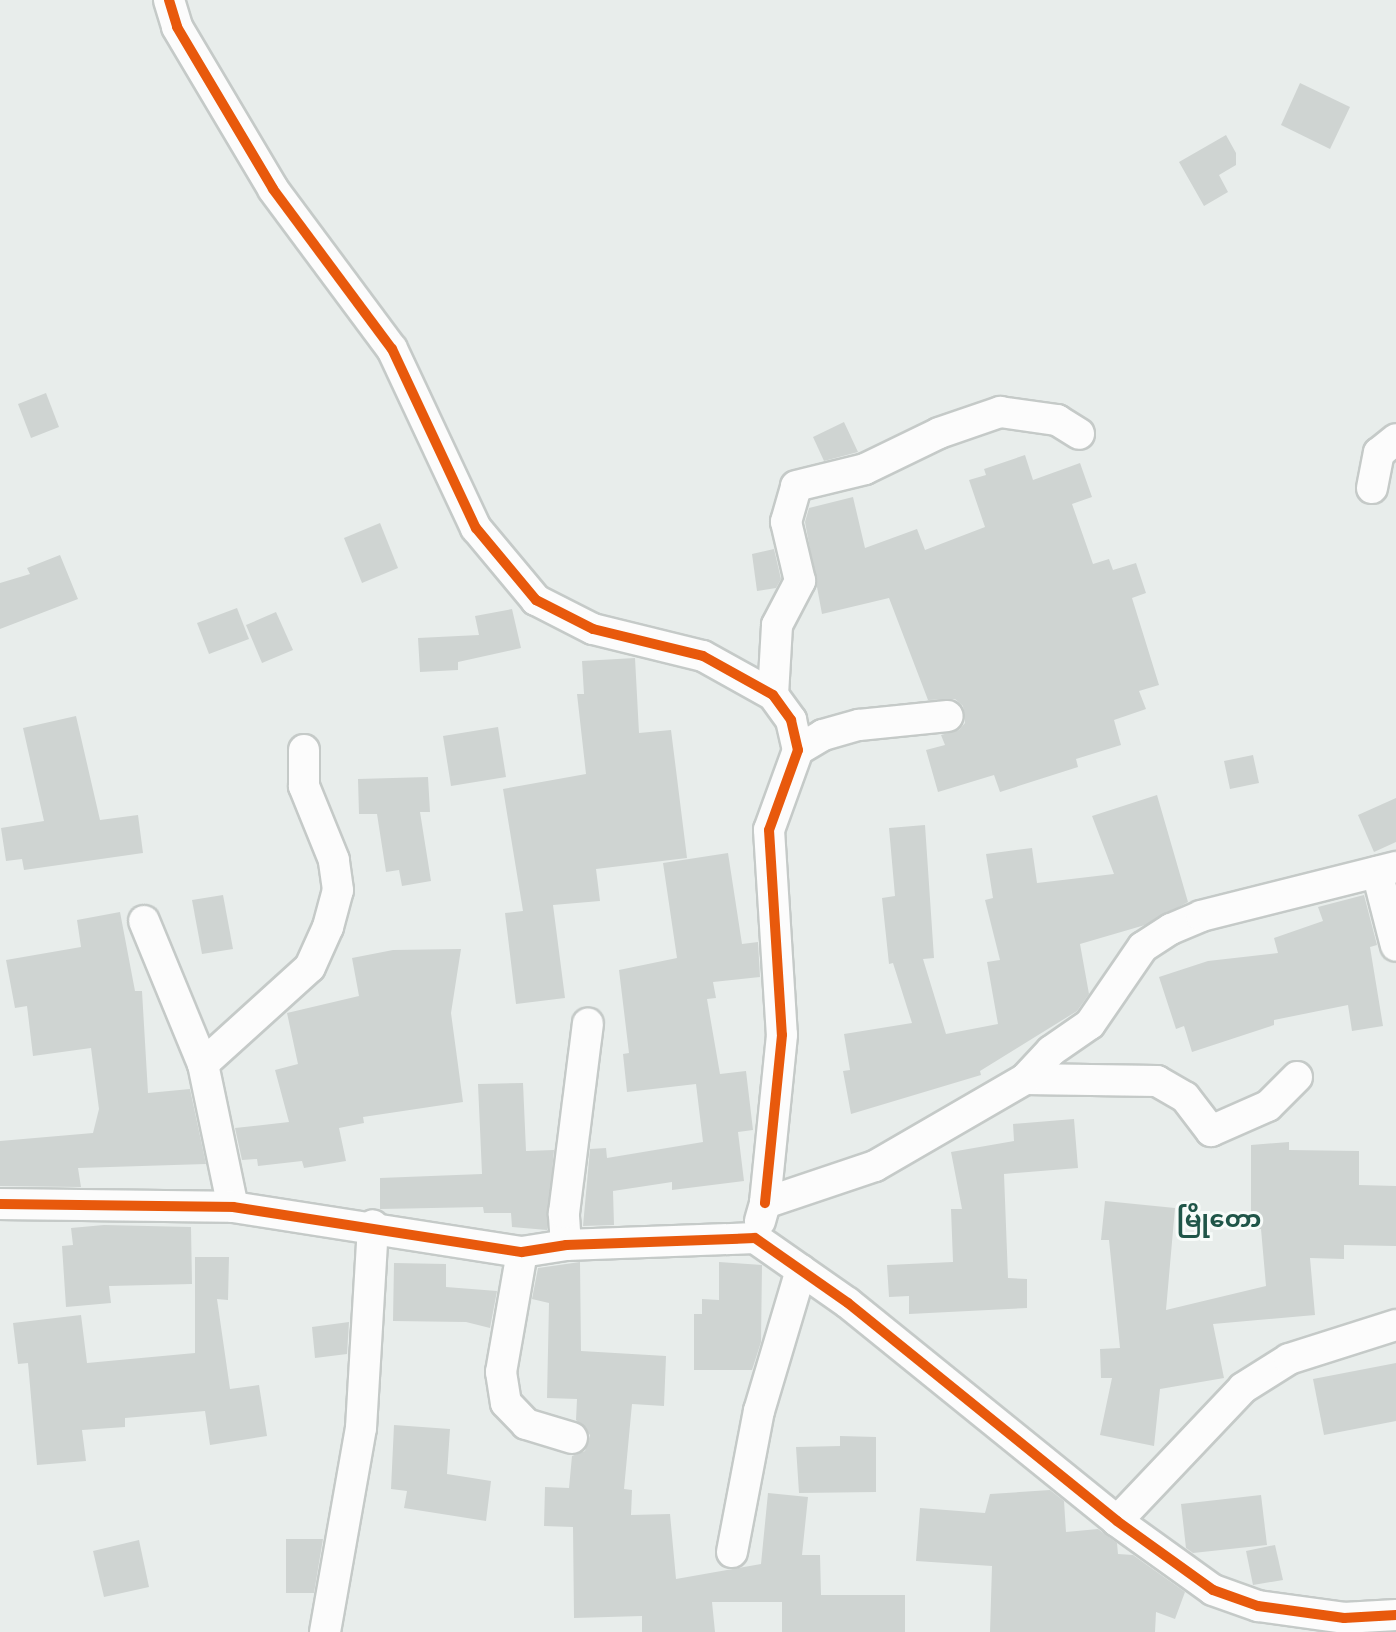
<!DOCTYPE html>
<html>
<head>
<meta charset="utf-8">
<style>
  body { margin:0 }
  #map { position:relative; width:1396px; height:1632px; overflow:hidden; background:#e8edeb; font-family:Signika,"Noto Sans Myanmar",sans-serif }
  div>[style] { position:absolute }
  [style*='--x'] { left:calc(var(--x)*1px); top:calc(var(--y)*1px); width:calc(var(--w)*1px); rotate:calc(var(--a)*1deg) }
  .building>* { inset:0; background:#cfd4d2 }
  .roads { filter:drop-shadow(2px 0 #c5cac8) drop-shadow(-2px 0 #c5cac8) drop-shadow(0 2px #c5cac8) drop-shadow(0 -2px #c5cac8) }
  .street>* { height:30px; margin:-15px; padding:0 15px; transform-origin:15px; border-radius:15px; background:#fcfcfc }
  .cycleway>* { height:10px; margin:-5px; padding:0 5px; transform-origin:5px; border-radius:5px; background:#e8590c }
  span { translate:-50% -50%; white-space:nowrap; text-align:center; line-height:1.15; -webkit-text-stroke:6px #f7fbf9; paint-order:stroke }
  .quarter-label { font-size:24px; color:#1f5548; font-weight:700 }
</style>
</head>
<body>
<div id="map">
  <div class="building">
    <div style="clip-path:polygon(1300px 83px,1350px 107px,1330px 149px,1281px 125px)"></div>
    <div style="clip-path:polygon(1226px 135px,1236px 153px,1236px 165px,1219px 175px,1228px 192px,1204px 206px,1179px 162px)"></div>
    <div style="clip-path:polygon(46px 393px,59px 427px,31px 438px,18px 404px)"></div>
    <div style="clip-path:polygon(844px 422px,858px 452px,824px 461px,813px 437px)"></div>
    <div style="clip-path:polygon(1025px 455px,1033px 480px,1080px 463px,1092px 497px,1072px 504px,1093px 564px,1109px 559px,1113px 570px,1136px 563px,1146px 593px,1132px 598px,1159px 685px,1139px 691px,1146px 709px,1114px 720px,1121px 745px,1076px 759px,1078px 767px,1000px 792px,994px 775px,938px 792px,926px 750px,945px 745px,941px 735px,959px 730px,965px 723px,963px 706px,955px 699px,928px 700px,889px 598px,822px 614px,805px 522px,809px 508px,853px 497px,865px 548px,917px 529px,925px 550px,985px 527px,969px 480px,986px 475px,984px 469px)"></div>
    <div style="clip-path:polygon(380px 523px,398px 568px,362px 583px,344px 538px)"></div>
    <div style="clip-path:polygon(774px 549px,781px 579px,776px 588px,757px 591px,752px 554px)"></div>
    <div style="clip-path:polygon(60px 555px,78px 599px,0 629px,0 583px,30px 574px,27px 568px)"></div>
    <div style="clip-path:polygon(237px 608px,249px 639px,209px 654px,197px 623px)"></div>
    <div style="clip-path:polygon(512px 609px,521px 648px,458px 662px,458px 670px,420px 672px,418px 638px,479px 635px,475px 616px)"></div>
    <div style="clip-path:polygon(276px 612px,293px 650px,262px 663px,246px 625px)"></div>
    <div style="clip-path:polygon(635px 658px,639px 733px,671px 730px,687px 858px,596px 869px,600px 901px,553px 905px,565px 998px,516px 1004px,505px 913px,523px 911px,503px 789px,586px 774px,577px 694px,584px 694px,582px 661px)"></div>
    <div style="clip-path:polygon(76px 716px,100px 820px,138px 815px,143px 853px,24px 870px,22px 859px,6px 861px,1px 828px,44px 821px,23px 728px)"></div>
    <div style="clip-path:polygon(498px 727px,506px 777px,451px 786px,443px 736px)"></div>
    <div style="clip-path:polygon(1253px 755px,1259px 783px,1230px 789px,1224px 761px)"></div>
    <div style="clip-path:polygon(428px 777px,430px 812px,420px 812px,431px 881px,402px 886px,399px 870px,386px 872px,377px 814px,359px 814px,358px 779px)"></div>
    <div style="clip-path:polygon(1157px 795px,1188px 902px,1145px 925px,1080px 944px,1089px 994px,1077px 1011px,980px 1071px,981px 1075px,851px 1114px,843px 1071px,850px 1070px,844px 1034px,912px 1023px,893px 963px,889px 964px,882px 898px,895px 896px,889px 828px,925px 825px,934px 958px,923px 959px,946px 1034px,998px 1024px,987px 962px,1000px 960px,985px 900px,993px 898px,986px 854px,1032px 848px,1037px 883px,1114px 874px,1092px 816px)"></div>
    <div style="clip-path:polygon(1396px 798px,1396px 842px,1374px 852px,1358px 815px)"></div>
    <div style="clip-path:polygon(728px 853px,742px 944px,758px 942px,760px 977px,713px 982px,716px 998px,707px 999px,720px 1074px,746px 1071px,753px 1130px,738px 1132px,744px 1181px,672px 1190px,672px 1182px,613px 1191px,614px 1225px,583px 1226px,590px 1149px,606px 1148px,607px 1158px,703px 1142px,696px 1084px,627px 1092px,623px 1054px,629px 1053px,619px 970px,677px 958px,663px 863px)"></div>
    <div style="clip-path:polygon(223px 895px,233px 949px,202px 954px,192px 900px)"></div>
    <div style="clip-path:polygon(1364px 895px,1377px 945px,1370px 947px,1383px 1026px,1352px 1031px,1348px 1005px,1274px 1020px,1274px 1025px,1192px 1052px,1184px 1026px,1176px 1029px,1159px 977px,1208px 961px,1278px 953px,1274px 938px,1323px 921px,1318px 907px)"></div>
    <div style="clip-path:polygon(120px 912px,135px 991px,142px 991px,148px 1093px,190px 1089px,206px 1164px,78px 1168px,81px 1187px,0 1186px,0 1141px,93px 1133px,99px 1109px,91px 1048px,33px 1056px,27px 1006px,15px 1008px,6px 960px,81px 947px,77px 920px)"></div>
    <div style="clip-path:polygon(461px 949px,451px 1013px,463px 1102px,363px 1117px,364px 1123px,339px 1128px,346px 1161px,304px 1168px,302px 1161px,258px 1166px,257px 1159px,242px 1160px,235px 1128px,289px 1122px,275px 1070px,298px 1064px,287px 1013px,359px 996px,352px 958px,393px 950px)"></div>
    <div style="clip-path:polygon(523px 1083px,526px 1151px,554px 1150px,547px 1230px,512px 1227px,511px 1213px,484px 1213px,483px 1207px,380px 1209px,380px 1178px,482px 1174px,478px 1084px)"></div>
    <div style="clip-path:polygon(1074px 1119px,1078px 1168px,1004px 1174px,1008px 1278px,1027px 1279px,1027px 1308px,909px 1314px,909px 1296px,889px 1297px,887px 1265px,953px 1262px,951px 1209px,962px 1209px,951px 1152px,1014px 1141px,1013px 1124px)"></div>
    <div style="clip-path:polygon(1289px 1142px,1289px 1150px,1359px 1151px,1359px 1185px,1396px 1186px,1396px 1246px,1344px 1245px,1344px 1259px,1310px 1258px,1315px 1315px,1213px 1324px,1224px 1378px,1160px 1389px,1154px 1446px,1100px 1435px,1112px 1378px,1101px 1378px,1100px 1349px,1120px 1348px,1109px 1240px,1101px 1240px,1105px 1201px,1175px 1208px,1166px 1310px,1266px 1286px,1261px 1229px,1251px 1230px,1251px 1145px)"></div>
    <div style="clip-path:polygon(104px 1225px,191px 1227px,192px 1284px,109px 1286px,111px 1303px,66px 1307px,62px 1246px,73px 1245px,71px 1228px)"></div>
    <div style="clip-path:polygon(195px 1257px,229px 1257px,228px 1300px,217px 1299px,230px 1389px,259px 1385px,267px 1436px,210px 1445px,205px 1411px,125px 1418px,125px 1427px,82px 1430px,86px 1461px,37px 1465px,28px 1363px,18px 1364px,13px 1323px,81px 1315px,87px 1363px,195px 1353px)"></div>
    <div style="clip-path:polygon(580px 1262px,581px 1351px,666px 1356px,664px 1406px,632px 1404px,624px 1489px,632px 1490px,631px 1515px,670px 1514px,676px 1579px,761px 1564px,768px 1493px,808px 1497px,802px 1555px,820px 1555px,821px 1595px,905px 1595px,905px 1632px,782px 1632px,782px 1602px,712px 1602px,715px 1632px,642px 1632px,642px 1616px,574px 1618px,573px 1527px,544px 1526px,545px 1487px,569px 1488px,572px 1456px,585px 1451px,590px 1435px,576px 1420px,577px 1399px,547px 1398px,549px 1303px,532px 1299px,538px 1268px)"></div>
    <div style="clip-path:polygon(719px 1262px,762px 1265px,761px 1342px,752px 1370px,694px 1370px,694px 1314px,702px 1314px,702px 1299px,719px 1300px)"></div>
    <div style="clip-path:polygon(394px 1263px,446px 1264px,446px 1287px,497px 1291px,490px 1328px,466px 1322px,393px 1321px)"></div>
    <div style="clip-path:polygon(349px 1322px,347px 1354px,315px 1358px,312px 1327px)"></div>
    <div style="clip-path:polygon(1396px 1363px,1396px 1421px,1324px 1435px,1313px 1379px)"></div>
    <div style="clip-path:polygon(394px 1425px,450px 1429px,447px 1474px,491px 1481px,486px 1521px,404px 1508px,407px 1491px,391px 1489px)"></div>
    <div style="clip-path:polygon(840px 1436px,876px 1437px,876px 1492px,799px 1493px,796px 1447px,840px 1446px)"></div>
    <div style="clip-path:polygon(1050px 1490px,1064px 1501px,1066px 1532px,1098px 1529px,1117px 1543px,1118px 1554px,1133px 1555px,1185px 1592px,1175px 1619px,1156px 1612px,1155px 1632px,990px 1632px,992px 1566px,916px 1561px,920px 1508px,985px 1513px,990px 1494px)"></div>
    <div style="clip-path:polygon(1261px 1495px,1267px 1545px,1193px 1553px,1186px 1548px,1181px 1504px)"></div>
    <div style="clip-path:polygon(286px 1539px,323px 1539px,314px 1593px,286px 1593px)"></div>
    <div style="clip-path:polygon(139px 1540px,149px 1587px,104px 1597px,93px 1551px)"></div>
    <div style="clip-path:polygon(1275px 1545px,1283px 1580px,1253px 1585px,1246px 1551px)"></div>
  </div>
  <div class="roads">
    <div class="street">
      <div style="--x:169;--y:0;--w:28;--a:73"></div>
      <div style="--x:177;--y:27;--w:188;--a:59.3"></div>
      <div style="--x:273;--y:189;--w:199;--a:53.4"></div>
      <div style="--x:392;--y:349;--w:198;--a:64.9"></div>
      <div style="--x:476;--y:528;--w:94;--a:50.2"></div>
      <div style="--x:536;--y:600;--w:64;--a:27"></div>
      <div style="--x:593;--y:629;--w:113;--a:13.8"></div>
      <div style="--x:703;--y:656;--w:80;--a:29.1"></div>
      <div style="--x:773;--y:695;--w:31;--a:54"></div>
      <div style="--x:791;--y:720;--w:31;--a:77"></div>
      <div style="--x:798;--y:750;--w:85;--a:109.9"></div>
      <div style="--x:769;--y:830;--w:205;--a:86.4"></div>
      <div style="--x:782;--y:1035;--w:169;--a:95.8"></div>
      <div style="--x:1372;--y:488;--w:36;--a:-79"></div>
      <div style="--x:1379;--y:453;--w:22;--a:-39"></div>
      <div style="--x:773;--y:695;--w:70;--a:-86.7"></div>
      <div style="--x:777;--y:625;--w:50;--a:-62.4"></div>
      <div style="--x:800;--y:581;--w:61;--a:-103.3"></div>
      <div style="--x:786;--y:522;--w:37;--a:-74"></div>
      <div style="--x:796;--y:486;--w:71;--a:-13.8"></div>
      <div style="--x:865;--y:469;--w:82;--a:-25.9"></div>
      <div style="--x:939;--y:433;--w:65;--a:-19"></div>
      <div style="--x:1000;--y:412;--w:58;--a:8"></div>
      <div style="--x:1057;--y:420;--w:26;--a:32"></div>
      <div style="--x:798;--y:750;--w:29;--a:-31"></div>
      <div style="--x:823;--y:735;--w:37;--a:-16"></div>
      <div style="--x:859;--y:725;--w:89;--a:-5.8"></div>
      <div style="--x:1377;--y:872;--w:76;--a:75.6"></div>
      <div style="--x:144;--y:921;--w:155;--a:67.6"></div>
      <div style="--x:203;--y:1064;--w:146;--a:78.2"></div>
      <div style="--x:203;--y:1064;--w:144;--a:-42.2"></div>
      <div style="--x:310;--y:967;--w:44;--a:-65.8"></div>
      <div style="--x:328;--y:927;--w:38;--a:-75"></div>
      <div style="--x:338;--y:890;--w:30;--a:-98"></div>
      <div style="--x:334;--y:860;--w:80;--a:-112.1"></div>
      <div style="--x:304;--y:786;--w:36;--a:-90"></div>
      <div style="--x:1025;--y:1079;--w:132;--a:0.9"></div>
      <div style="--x:1157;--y:1081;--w:32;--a:30"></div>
      <div style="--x:1185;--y:1097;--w:43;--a:52.6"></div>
      <div style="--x:1211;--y:1131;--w:62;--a:-23.7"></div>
      <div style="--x:1268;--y:1106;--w:41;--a:-45"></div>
      <div style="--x:0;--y:1204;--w:233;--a:0.7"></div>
      <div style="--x:233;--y:1207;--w:292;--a:8.9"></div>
      <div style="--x:522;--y:1252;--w:45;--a:-9"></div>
      <div style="--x:566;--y:1245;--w:189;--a:-2.1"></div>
      <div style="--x:755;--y:1238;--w:113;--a:35"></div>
      <div style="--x:848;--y:1303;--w:346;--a:39"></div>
      <div style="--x:1117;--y:1521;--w:118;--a:35.7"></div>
      <div style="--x:1213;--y:1590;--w:48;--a:19.6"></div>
      <div style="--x:1258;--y:1606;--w:87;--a:7.9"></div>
      <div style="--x:1344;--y:1618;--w:52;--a:-3.3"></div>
      <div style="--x:760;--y:1221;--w:19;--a:-74"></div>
      <div style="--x:765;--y:1203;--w:116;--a:-18.6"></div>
      <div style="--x:875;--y:1166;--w:173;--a:-30.1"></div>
      <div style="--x:1025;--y:1079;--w:38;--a:-47"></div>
      <div style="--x:1051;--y:1051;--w:47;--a:-34.7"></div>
      <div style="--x:1090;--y:1024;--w:93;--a:-55.5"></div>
      <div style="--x:1143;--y:947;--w:33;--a:-33"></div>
      <div style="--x:1171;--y:929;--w:33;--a:-23"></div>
      <div style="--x:1201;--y:916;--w:201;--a:-14.1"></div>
      <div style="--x:566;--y:1245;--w:32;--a:-94"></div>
      <div style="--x:564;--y:1213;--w:191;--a:-82.8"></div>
      <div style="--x:522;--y:1252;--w:122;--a:99.9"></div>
      <div style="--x:501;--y:1372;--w:31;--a:81"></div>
      <div style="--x:506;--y:1403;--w:29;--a:46"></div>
      <div style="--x:526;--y:1424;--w:48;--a:16.9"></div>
      <div style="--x:1117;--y:1521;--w:183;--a:-46.5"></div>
      <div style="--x:1243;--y:1388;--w:54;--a:-32.2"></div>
      <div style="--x:1289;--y:1359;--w:112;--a:-17.6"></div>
      <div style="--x:732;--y:1552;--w:144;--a:-79.2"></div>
      <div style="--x:759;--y:1411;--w:147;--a:-73.4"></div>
      <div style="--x:325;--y:1632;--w:207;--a:-80"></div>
      <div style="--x:361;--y:1428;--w:203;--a:-86.6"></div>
    </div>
  </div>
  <div class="cycleway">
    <div style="--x:169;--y:0;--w:28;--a:73"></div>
    <div style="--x:177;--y:27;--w:188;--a:59.3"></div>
    <div style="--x:273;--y:189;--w:199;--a:53.4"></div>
    <div style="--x:392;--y:349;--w:198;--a:64.9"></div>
    <div style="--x:476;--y:528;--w:94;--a:50.2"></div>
    <div style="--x:536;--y:600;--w:64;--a:27"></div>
    <div style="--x:593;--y:629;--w:113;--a:13.8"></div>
    <div style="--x:703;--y:656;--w:80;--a:29.1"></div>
    <div style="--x:773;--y:695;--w:31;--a:54"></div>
    <div style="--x:791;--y:720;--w:31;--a:77"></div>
    <div style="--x:798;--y:750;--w:85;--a:109.9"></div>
    <div style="--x:769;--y:830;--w:205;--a:86.4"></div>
    <div style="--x:782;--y:1035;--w:169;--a:95.8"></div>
    <div style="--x:0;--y:1204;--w:233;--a:0.7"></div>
    <div style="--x:233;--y:1207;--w:292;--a:8.9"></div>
    <div style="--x:522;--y:1252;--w:45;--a:-9"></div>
    <div style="--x:566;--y:1245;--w:189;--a:-2.1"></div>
    <div style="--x:755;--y:1238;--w:113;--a:35"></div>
    <div style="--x:848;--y:1303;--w:346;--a:39"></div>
    <div style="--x:1117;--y:1521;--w:118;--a:35.7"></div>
    <div style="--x:1213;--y:1590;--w:48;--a:19.6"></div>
    <div style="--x:1258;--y:1606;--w:87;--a:7.9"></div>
    <div style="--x:1344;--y:1618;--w:52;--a:-3.3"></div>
  </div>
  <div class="quarter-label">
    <span style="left:1219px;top:1220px">မြိုတော</span>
  </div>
</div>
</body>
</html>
